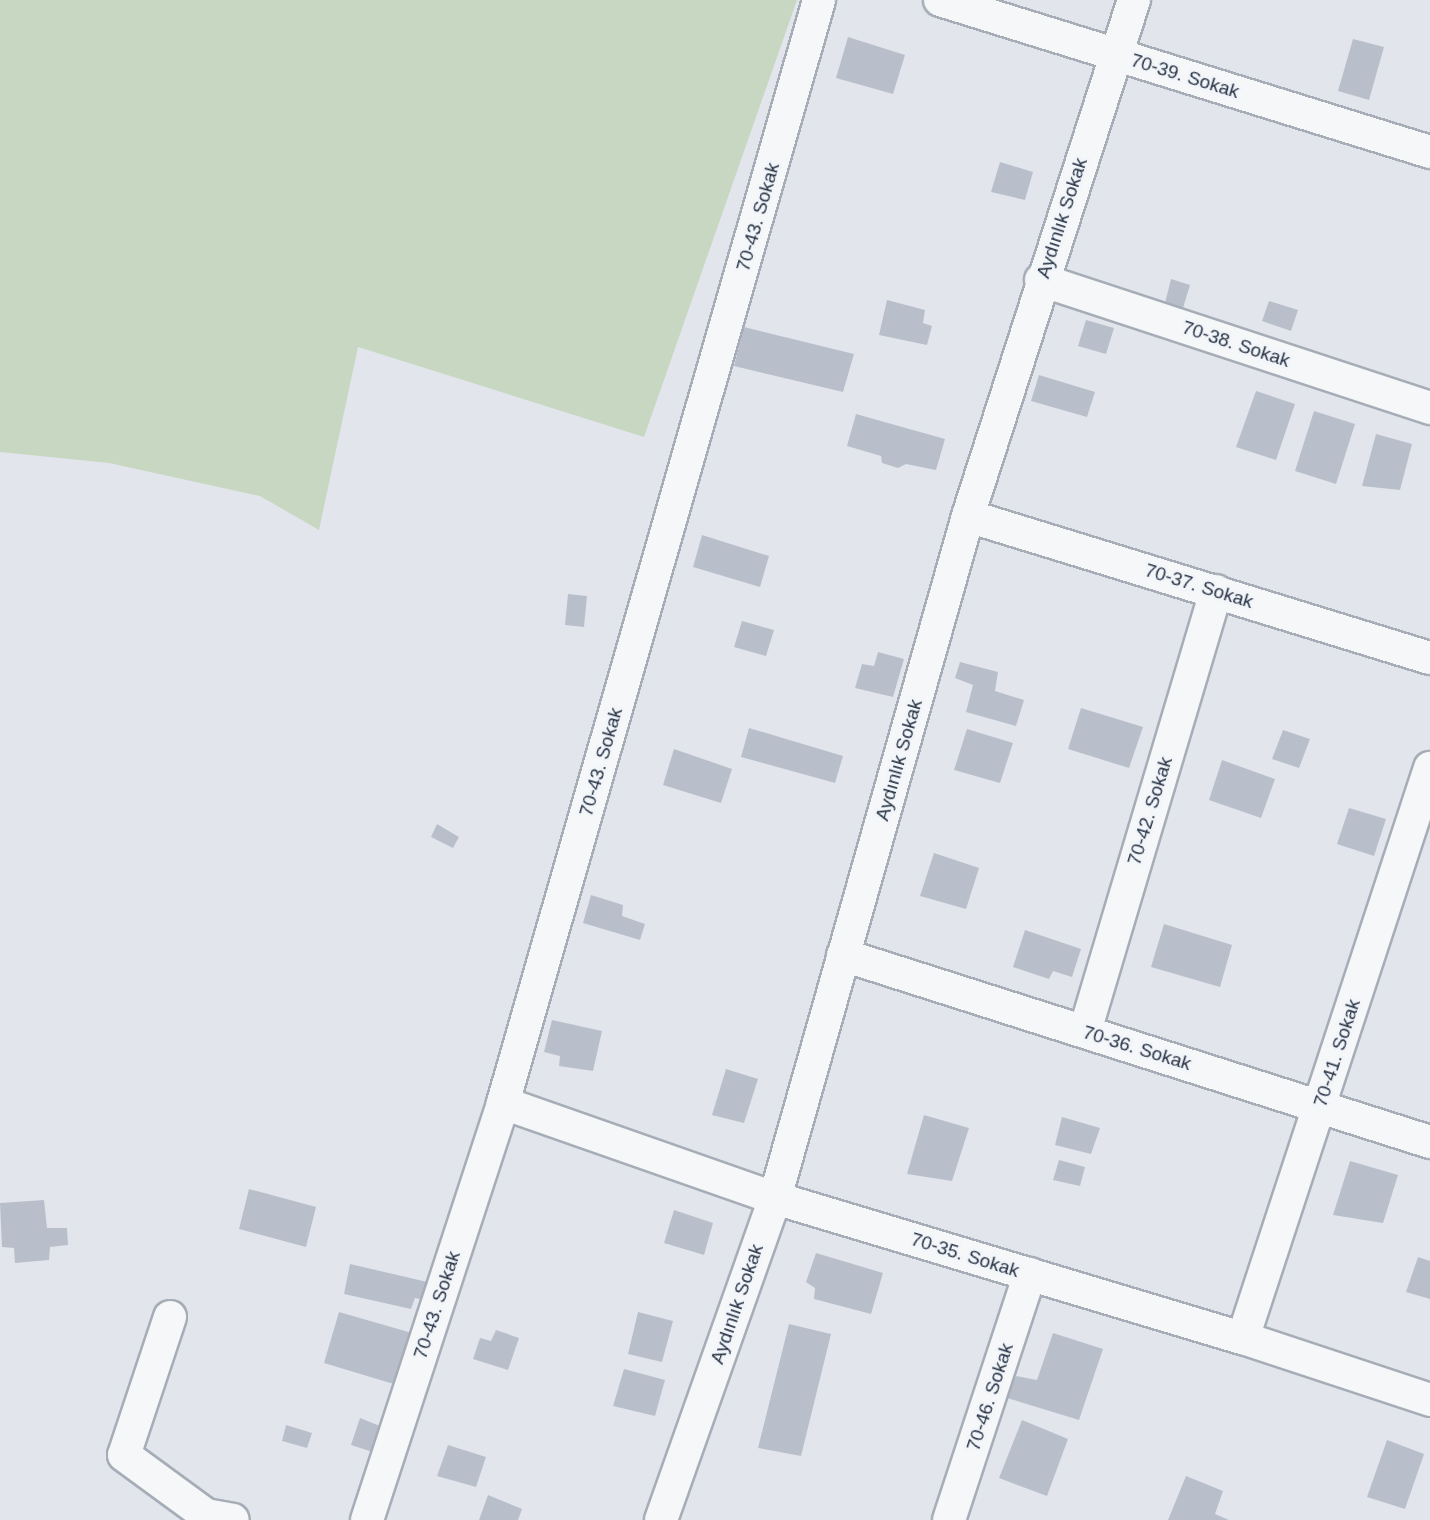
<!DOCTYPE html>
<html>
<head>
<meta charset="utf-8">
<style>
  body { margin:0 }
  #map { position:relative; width:1430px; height:1520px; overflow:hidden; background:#e2e6ec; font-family:Arial,sans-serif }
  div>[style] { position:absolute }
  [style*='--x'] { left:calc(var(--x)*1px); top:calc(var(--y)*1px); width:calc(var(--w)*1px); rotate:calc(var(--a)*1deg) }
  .green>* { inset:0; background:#c8d7c2 }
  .building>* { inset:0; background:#b9bfca }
  .roads { filter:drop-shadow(2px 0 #a6adb7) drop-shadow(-2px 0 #a6adb7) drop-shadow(0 2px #a6adb7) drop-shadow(0 -2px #a6adb7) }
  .street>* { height:32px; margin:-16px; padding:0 16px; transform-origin:16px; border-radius:16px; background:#f5f7f9 }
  span { translate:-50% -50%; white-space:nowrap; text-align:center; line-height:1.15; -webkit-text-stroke:5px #f2f5f9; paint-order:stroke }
  .street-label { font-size:19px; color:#283446 }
</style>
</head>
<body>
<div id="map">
  <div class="green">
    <div style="clip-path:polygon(0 0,797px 0,644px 437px,358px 347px,319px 530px,260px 496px,109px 463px,0 452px)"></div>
  </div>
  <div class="building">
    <div style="clip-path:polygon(848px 37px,905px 55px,893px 94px,836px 78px)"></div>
    <div style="clip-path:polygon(1353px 39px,1384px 47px,1369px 100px,1338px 91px)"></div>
    <div style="clip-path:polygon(1000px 162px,1033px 172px,1025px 200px,991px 192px)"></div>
    <div style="clip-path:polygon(1171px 279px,1190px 285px,1183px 308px,1165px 303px)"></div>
    <div style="clip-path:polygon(887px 300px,925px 310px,923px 323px,932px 326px,927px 345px,879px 335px)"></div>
    <div style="clip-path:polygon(1269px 301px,1298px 310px,1291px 331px,1262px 321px)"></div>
    <div style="clip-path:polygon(1086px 320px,1114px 328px,1106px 354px,1078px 346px)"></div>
    <div style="clip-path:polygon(744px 327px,854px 354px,843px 392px,734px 366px)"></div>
    <div style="clip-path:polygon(1039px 375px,1095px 392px,1087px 417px,1031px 401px)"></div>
    <div style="clip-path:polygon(1256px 391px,1295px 404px,1276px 460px,1236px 447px)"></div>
    <div style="clip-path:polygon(1314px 411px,1355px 424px,1336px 484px,1295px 471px)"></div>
    <div style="clip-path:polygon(856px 414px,945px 439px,936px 470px,906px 464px,898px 468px,882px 463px,881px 456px,847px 446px)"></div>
    <div style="clip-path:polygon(1376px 434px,1412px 444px,1400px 490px,1362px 486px)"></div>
    <div style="clip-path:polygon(702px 535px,769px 556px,760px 587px,693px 567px)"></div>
    <div style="clip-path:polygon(568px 594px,587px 596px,584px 627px,565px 625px)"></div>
    <div style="clip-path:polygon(742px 621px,774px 630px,766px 656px,734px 647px)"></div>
    <div style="clip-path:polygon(878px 652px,904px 659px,893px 697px,855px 688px,862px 664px,874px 666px)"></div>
    <div style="clip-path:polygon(960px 662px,998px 672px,995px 691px,1024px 700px,1016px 726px,966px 712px,973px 685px,955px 678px)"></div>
    <div style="clip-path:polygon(1081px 708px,1143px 727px,1129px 768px,1068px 749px)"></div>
    <div style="clip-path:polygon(749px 728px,843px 756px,835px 783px,741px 757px)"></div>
    <div style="clip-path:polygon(967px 729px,1013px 743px,1000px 783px,954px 770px)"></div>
    <div style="clip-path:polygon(1283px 730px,1310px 739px,1299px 768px,1272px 759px)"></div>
    <div style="clip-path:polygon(674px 749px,732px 769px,721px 803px,663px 785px)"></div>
    <div style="clip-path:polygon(1222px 760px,1275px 779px,1261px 818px,1209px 800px)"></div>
    <div style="clip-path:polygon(1349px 808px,1386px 819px,1374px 856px,1337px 844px)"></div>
    <div style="clip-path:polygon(437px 824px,459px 837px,453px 848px,431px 837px)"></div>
    <div style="clip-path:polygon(934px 853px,979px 868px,966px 909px,920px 896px)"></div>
    <div style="clip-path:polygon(591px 895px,623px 905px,622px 916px,645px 924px,640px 940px,583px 923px)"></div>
    <div style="clip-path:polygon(1164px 924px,1232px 945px,1220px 987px,1151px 967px)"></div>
    <div style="clip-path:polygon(1025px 930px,1081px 949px,1072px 977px,1053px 971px,1049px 979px,1013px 967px)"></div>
    <div style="clip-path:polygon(552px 1020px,602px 1031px,593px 1071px,559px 1066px,560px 1056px,544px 1052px)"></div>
    <div style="clip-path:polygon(726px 1069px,758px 1079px,744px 1123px,712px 1115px)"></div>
    <div style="clip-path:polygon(924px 1115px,969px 1128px,952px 1181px,907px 1174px)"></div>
    <div style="clip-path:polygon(1062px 1117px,1100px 1128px,1091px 1154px,1055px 1145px)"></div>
    <div style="clip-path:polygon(1059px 1160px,1085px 1167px,1080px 1186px,1053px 1180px)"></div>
    <div style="clip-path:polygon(1350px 1161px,1398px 1175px,1383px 1223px,1333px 1215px)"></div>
    <div style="clip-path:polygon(249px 1189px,316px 1207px,306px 1247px,239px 1229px)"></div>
    <div style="clip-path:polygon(44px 1200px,47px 1228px,67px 1228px,68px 1245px,50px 1247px,49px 1260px,15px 1263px,14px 1248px,2px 1247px,0 1203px)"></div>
    <div style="clip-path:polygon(674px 1210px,713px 1223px,704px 1255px,664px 1243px)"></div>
    <div style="clip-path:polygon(816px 1253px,883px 1273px,871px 1314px,814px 1299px,815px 1288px,806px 1282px)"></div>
    <div style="clip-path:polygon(1418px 1257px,1430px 1261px,1430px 1299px,1406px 1292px)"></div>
    <div style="clip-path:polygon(350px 1264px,436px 1284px,433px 1302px,415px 1298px,411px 1309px,344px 1294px)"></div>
    <div style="clip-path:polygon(339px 1312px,412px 1333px,397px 1385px,324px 1363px)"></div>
    <div style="clip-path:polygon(638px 1312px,673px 1321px,662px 1362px,628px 1354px)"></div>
    <div style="clip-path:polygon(789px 1324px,831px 1334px,801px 1456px,758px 1448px)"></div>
    <div style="clip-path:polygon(496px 1330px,519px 1338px,508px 1370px,473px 1359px,480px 1338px,491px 1341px)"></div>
    <div style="clip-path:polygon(1053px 1333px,1103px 1349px,1079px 1420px,1007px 1398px,1016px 1376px,1037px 1380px)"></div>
    <div style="clip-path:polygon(624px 1369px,665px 1380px,655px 1416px,613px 1406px)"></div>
    <div style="clip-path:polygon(360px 1418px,385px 1428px,376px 1453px,351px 1445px)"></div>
    <div style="clip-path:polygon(1022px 1420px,1068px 1439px,1047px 1496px,999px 1478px)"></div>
    <div style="clip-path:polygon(286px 1425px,312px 1433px,307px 1448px,282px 1441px)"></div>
    <div style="clip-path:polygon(1387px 1440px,1424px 1454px,1405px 1509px,1367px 1497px)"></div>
    <div style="clip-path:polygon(448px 1445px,486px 1457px,476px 1487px,437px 1476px)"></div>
    <div style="clip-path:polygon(1186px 1476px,1223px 1491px,1215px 1514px,1229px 1520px,1168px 1520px)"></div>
    <div style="clip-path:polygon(488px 1495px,522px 1509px,518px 1520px,479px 1520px)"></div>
  </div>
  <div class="roads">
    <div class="street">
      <div style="--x:940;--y:0;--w:513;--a:17.23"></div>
      <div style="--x:1041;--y:280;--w:410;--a:18.2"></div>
      <div style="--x:968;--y:516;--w:483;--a:17.1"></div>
      <div style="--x:843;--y:955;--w:616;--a:17.67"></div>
      <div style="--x:1085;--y:1031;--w:459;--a:-73.4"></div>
      <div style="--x:503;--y:1103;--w:288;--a:19.3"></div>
      <div style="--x:775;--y:1198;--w:488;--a:16.7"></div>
      <div style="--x:1243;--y:1338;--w:197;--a:18.3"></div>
      <div style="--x:170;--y:1317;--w:145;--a:108.4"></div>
      <div style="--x:124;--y:1455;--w:102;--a:36.2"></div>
      <div style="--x:206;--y:1515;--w:27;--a:10"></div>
      <div style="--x:1243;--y:1338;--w:600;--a:-71.84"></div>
      <div style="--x:367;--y:1520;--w:439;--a:-71.9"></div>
      <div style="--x:503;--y:1103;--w:1147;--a:-74.01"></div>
      <div style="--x:661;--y:1520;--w:342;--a:-70.5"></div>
      <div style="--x:775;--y:1198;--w:709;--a:-74.2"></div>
      <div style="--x:968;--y:516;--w:542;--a:-72.17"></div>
      <div style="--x:949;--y:1520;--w:259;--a:-71.8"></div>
    </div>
  </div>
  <div class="street-label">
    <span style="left:1185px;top:76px;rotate:17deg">70-39. Sokak</span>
    <span style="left:758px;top:217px;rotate:-74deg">70-43. Sokak</span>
    <span style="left:1062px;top:218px;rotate:-72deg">Aydınlık Sokak</span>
    <span style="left:1236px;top:344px;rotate:18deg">70-38. Sokak</span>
    <span style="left:1199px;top:586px;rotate:17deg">70-37. Sokak</span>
    <span style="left:899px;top:760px;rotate:-74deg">Aydınlık Sokak</span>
    <span style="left:601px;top:762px;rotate:-74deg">70-43. Sokak</span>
    <span style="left:1150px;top:811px;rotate:-73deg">70-42. Sokak</span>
    <span style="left:1137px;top:1048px;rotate:17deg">70-36. Sokak</span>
    <span style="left:1337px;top:1053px;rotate:-72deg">70-41. Sokak</span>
    <span style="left:965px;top:1255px;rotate:17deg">70-35. Sokak</span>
    <span style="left:737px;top:1304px;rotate:-71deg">Aydınlık Sokak</span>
    <span style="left:437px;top:1305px;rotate:-72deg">70-43. Sokak</span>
    <span style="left:990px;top:1397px;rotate:-72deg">70-46. Sokak</span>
  </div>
</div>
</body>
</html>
